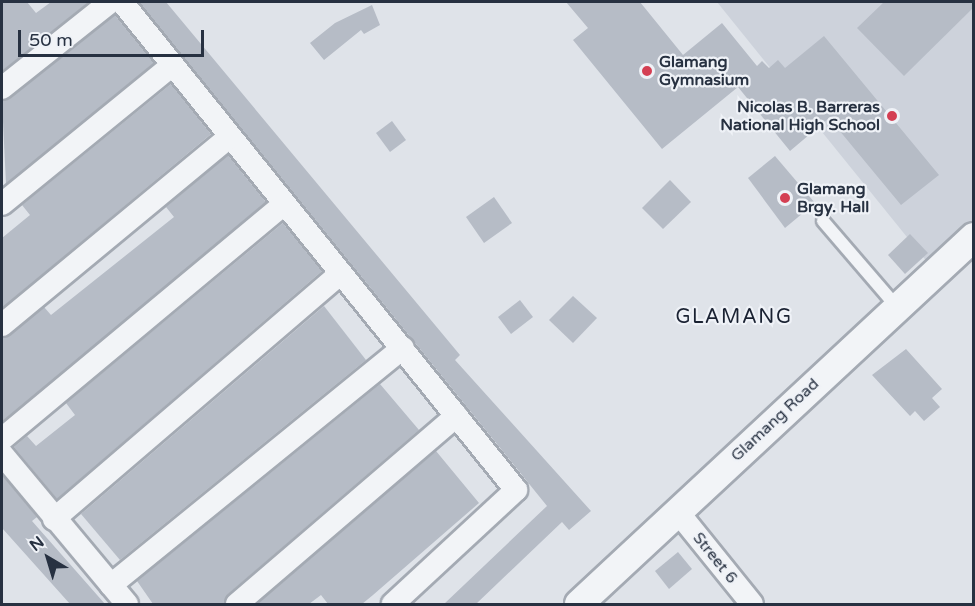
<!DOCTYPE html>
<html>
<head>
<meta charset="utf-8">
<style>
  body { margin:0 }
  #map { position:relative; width:975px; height:606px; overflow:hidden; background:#dfe3e9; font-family:"Varela Round",sans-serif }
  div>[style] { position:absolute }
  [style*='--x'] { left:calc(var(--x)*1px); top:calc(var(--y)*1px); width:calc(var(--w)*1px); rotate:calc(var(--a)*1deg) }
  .built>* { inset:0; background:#cdd2db }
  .building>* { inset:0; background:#b6bcc6 }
  .roads { filter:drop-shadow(2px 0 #a4aab3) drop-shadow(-2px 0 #a4aab3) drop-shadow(0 2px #a4aab3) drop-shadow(0 -2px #a4aab3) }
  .service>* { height:12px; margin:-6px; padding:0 6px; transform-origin:6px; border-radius:6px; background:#f2f4f7 }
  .minor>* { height:22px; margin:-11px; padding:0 11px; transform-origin:11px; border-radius:11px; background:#f2f4f7 }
  .tertiary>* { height:28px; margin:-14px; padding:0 14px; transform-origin:14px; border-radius:14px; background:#f2f4f7 }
  .dots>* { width:16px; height:16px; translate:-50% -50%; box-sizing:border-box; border:3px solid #eff2f7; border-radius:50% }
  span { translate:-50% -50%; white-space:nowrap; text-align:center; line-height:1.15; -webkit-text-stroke:4.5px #eff2f7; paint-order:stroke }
  .poi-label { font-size:16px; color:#273141; font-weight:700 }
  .left { translate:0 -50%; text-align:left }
  .right { translate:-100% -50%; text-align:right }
  .street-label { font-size:16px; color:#273141 }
  .quarter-label { font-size:20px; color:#1a2232; letter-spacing:1.5px }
  .frame { position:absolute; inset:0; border:3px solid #273141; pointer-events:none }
  .north { position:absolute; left:18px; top:528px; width:60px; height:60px; -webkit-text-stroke:4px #eff2f7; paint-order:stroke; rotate:322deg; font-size:16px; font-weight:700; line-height:24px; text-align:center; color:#273141 }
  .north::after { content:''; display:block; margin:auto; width:21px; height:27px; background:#273141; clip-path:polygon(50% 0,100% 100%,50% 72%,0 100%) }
  .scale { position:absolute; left:18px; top:30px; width:186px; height:27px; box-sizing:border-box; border:3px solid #273141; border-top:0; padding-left:8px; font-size:18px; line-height:21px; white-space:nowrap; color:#273141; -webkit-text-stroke:4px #eff2f7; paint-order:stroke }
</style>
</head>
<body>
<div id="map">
  <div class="built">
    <div style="clip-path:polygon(717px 2px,973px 2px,973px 231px,932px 268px)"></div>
  </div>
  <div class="building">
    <div style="clip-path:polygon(2px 2px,27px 2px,36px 13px,51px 2px,89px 2px,2px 71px)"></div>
    <div style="clip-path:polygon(139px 2px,166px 2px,460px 355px,455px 360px,591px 511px,569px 530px,562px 522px,476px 604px,444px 604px,547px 506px)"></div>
    <div style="clip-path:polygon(566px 2px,640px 2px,683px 55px,722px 23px,757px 66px,762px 61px,769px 68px,778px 60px,785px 68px,824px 36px,939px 175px,901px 205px,829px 118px,790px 151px,738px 87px,662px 149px,573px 40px,588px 28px)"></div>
    <div style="clip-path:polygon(884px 2px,974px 2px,974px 7px,904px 76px,857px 28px)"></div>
    <div style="clip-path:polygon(372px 5px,380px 25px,364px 34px,361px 30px,324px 60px,310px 43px,335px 23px)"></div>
    <div style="clip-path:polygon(115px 15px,154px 63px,6px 184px,2px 101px)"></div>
    <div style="clip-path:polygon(171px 84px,211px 134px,2px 308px,2px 238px,30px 215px,22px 205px)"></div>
    <div style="clip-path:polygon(392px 121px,406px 140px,390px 152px,376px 133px)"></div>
    <div style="clip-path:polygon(228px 155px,266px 202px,2px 422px,2px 338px,44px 307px,51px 315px,174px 217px,166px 207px)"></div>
    <div style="clip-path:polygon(775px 156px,815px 203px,785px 228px,748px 178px)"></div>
    <div style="clip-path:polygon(670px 180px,691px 202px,663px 229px,642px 208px)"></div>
    <div style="clip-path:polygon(494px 197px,512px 223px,484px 243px,466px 217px)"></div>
    <div style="clip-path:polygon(283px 223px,322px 271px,57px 499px,14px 447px,27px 436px,36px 446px,75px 415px,66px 403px)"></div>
    <div style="clip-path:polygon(910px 234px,928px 253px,905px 274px,888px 255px)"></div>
    <div style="clip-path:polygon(573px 296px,597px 318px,573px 343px,549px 320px)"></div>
    <div style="clip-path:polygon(520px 300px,533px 317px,511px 334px,498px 317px)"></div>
    <div style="clip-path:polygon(324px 306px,366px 360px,120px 560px,81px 514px)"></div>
    <div style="clip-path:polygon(906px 349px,942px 389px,932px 398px,940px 407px,924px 421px,915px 411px,910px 416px,872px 375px)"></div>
    <div style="clip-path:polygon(380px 384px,419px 430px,228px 594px,224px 604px,153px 604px,137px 581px)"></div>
    <div style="clip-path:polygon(436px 451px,479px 503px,373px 595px,362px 604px,328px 604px,321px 595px,309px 604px,257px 604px)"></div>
    <div style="clip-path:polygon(2px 474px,37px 517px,32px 521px,105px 604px,70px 604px,2px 528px)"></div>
    <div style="clip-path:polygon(678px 552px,692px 569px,669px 589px,655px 571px)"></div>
  </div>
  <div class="roads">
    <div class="service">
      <div style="--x:823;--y:221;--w:113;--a:49.3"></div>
    </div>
    <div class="minor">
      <div style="--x:122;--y:2;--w:627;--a:51.08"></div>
      <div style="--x:516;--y:490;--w:168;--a:137.2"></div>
      <div style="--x:2;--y:88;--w:138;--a:-38.5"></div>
      <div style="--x:2;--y:204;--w:218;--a:-39.2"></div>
      <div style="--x:2;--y:325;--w:295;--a:-39.6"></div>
      <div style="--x:2;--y:439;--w:367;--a:-39.8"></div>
      <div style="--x:2;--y:454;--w:195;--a:50.2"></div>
      <div style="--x:677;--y:511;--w:119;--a:51.1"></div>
      <div style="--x:54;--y:519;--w:377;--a:-40.6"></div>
      <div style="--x:111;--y:585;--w:376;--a:-39.1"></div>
      <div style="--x:237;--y:604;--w:289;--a:-40.6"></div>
    </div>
    <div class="tertiary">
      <div style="--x:579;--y:604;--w:539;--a:-42.9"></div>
    </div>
  </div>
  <div class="dots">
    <div style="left:647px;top:71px;background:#d43f53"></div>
    <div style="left:892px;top:116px;background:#d43f53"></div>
    <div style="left:785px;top:198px;background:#d43f53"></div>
  </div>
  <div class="poi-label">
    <span class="left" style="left:659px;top:71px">Glamang<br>Gymnasium</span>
    <span class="right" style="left:880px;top:116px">Nicolas B. Barreras<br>National High School</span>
    <span class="left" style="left:797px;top:198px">Glamang<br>Brgy. Hall</span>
  </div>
  <div class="street-label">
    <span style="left:775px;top:420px;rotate:-43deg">Glamang Road</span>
    <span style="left:715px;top:558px;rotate:51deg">Street 6</span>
  </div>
  <div class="quarter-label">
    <span style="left:734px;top:317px">GLAMANG</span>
  </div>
  <div class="frame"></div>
  <div class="north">N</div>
  <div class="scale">50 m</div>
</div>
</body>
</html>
